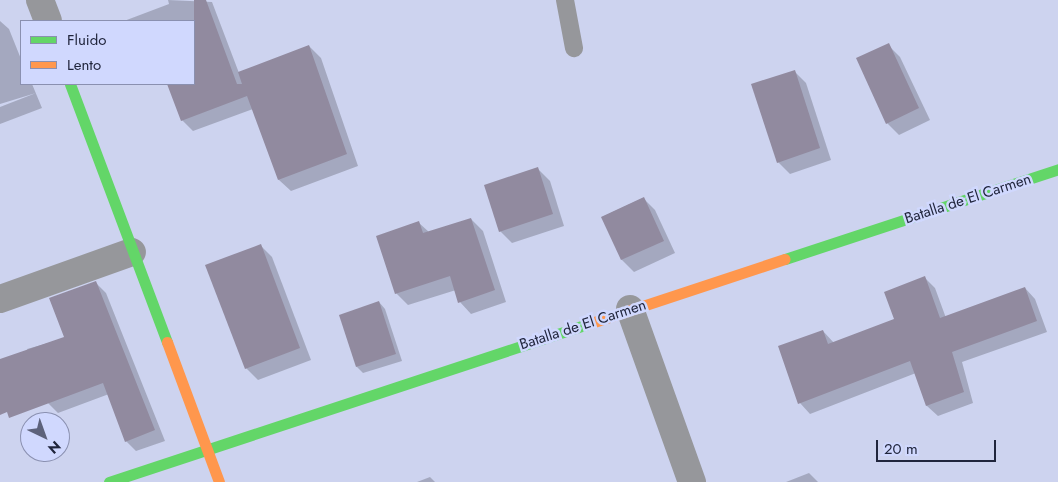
<!DOCTYPE html>
<html>
<head>
<meta charset="utf-8">
<style>
  body { margin:0 }
  #map { position:relative; width:1058px; height:482px; overflow:hidden; background:#cdd3ef; font-family:Jost,sans-serif }
  div>[style] { position:absolute }
  [style*='--x'] { left:calc(var(--x)*1px); top:calc(var(--y)*1px); width:calc(var(--w)*1px); rotate:calc(var(--a)*1deg) }
  .shadow>* { inset:0; background:#0003 }
  .building>* { inset:0; background:#918a9f }
  .lane>* { height:18px; margin:-9px; padding:0 9px; transform-origin:9px; border-radius:9px; background:#96979b }
  .street>* { height:28px; margin:-14px; padding:0 14px; transform-origin:14px; border-radius:14px; background:#96979b }
  .fast>* { height:11px; margin:-5.5px; padding:0 5.5px; transform-origin:5.5px; border-radius:5.5px; background:#63d668 }
  .slow>* { height:11px; margin:-5.5px; padding:0 5.5px; transform-origin:5.5px; border-radius:5.5px; background:#ff974d }
  span { translate:-50% -50%; white-space:nowrap; text-align:center; line-height:1.15; -webkit-text-stroke:5px #d0d8fe; paint-order:stroke }
  .street-label { font-size:15px; color:#20253c }
  .legend { position:absolute; left:20px; top:20px; width:175px; height:65px; box-sizing:border-box; background:#d0d8fe; border:1px solid #8a90b0; margin:0; padding:6px 9px; list-style:none; font-size:15px; color:#20253c }
  .legend li { display:flex; align-items:center; gap:10px; height:25px }
  .legend b { width:25px; border:1px solid #8a90b0 }
  .north { position:absolute; left:20px; top:412px; width:50px; height:50px; box-sizing:border-box; background:#d0d8fe; border:1px solid #8a90b0; border-radius:50%; rotate:138deg; font-size:14px; font-weight:700; line-height:20px; text-align:center; color:#20253c }
  .north::after { content:''; display:block; margin:auto; width:18px; height:22px; background:#5d627b; clip-path:polygon(50% 0,100% 100%,50% 72%,0 100%) }
  .scale { position:absolute; left:876px; top:440px; width:120px; height:22px; box-sizing:border-box; border:2px solid #20253c; border-top:0; padding-left:6px; font-size:15px; line-height:18px; white-space:nowrap; color:#20253c; -webkit-text-stroke:4px #d0d8fe; paint-order:stroke }
</style>
</head>
<body>
<div id="map">
  <div class="shadow">
    <div style="clip-path:polygon(168px 0,212px 2px,239px 73px,309px 46px,321px 58px,358px 166px,291px 191px,279px 180px,253px 109px,193px 131px,182px 120px,168px 84px,194px 84px,194px 21px,124px 21px,169px 4px)"></div>
    <div style="clip-path:polygon(0 21px,9px 29px,21px 59px,21px 84px,32px 84px,42px 108px,0 124px,0 107px,36px 93px,0 104px)"></div>
    <div style="clip-path:polygon(888px 45px,900px 57px,930px 120px,899px 135px,887px 123px)"></div>
    <div style="clip-path:polygon(794px 71px,806px 83px,831px 160px,790px 174px,778px 162px)"></div>
    <div style="clip-path:polygon(538px 169px,550px 181px,564px 226px,512px 243px,500px 231px)"></div>
    <div style="clip-path:polygon(643px 198px,655px 210px,675px 253px,634px 272px,622px 260px,602px 217px)"></div>
    <div style="clip-path:polygon(471px 219px,483px 231px,506px 302px,471px 314px,460px 302px,456px 290px,408px 305px,396px 293px,419px 223px,429px 232px)"></div>
    <div style="clip-path:polygon(260px 245px,272px 257px,311px 360px,258px 380px,246px 368px)"></div>
    <div style="clip-path:polygon(925px 278px,935px 288px,946px 318px,1025px 288px,1035px 299px,1047px 332px,962px 362px,973px 403px,938px 416px,927px 406px,916px 373px,810px 414px,800px 403px,823px 331px,834px 343px,896px 319px)"></div>
    <div style="clip-path:polygon(96px 283px,106px 293px,165px 441px,136px 451px,126px 441px,109px 394px,58px 413px,48px 403px,27px 349px,66px 338px)"></div>
    <div style="clip-path:polygon(379px 302px,385px 309px,402px 361px,363px 373px,357px 367px)"></div>
    <div style="clip-path:polygon(809px 473px,818px 482px,786px 482px)"></div>
    <div style="clip-path:polygon(430px 477px,435px 482px,417px 482px)"></div>
  </div>
  <div class="building">
    <div style="clip-path:polygon(194px 0,206px 0,237px 84px,242px 84px,238px 72px,309px 45px,347px 154px,278px 180px,247px 96px,181px 121px,167px 84px,194px 84px)"></div>
    <div style="clip-path:polygon(889px 43px,919px 108px,886px 124px,856px 58px)"></div>
    <div style="clip-path:polygon(795px 70px,820px 148px,777px 163px,751px 84px)"></div>
    <div style="clip-path:polygon(538px 167px,553px 214px,499px 232px,484px 185px)"></div>
    <div style="clip-path:polygon(644px 197px,664px 241px,621px 260px,601px 217px)"></div>
    <div style="clip-path:polygon(471px 218px,495px 290px,458px 303px,450px 276px,395px 294px,376px 236px,419px 221px,423px 233px)"></div>
    <div style="clip-path:polygon(261px 244px,300px 348px,245px 369px,205px 265px)"></div>
    <div style="clip-path:polygon(925px 276px,940px 318px,1025px 287px,1037px 321px,952px 352px,964px 392px,926px 406px,910px 361px,798px 404px,778px 346px,823px 330px,828px 344px,894px 319px,884px 292px)"></div>
    <div style="clip-path:polygon(96px 281px,155px 430px,125px 442px,103px 383px,9px 418px,7px 412px,0 415px,0 359px,64px 337px,49px 298px)"></div>
    <div style="clip-path:polygon(379px 301px,396px 354px,356px 367px,339px 315px)"></div>
  </div>
  <div class="lane">
    <div style="--x:565;--y:0;--w:49;--a:79.4"></div>
  </div>
  <div class="street">
    <div style="--x:40;--y:0;--w:22;--a:69"></div>
    <div style="--x:0;--y:299;--w:140;--a:-19.6"></div>
    <div style="--x:630;--y:309;--w:184;--a:70.3"></div>
  </div>
  <div class="fast">
    <div style="--x:70;--y:84;--w:276;--a:69.4"></div>
    <div style="--x:785;--y:259;--w:287;--a:-18.2"></div>
    <div style="--x:109;--y:482;--w:504;--a:-18.26"></div>
  </div>
  <div class="slow">
    <div style="--x:588;--y:324;--w:207;--a:-18.3"></div>
    <div style="--x:167;--y:342;--w:149;--a:69.6"></div>
  </div>
  <div class="street-label">
    <span style="left:968px;top:199px;rotate:-18deg">Batalla de El Carmen</span>
    <span style="left:583px;top:325px;rotate:-18deg">Batalla de El Carmen</span>
  </div>
  <ul class="legend">
  <li><b style="height:6px;background:#63d668"></b>Fluido</li>
  <li><b style="height:6px;background:#ff974d"></b>Lento</li>
  </ul>
  <div class="north">N</div>
  <div class="scale">20 m</div>
</div>
</body>
</html>
